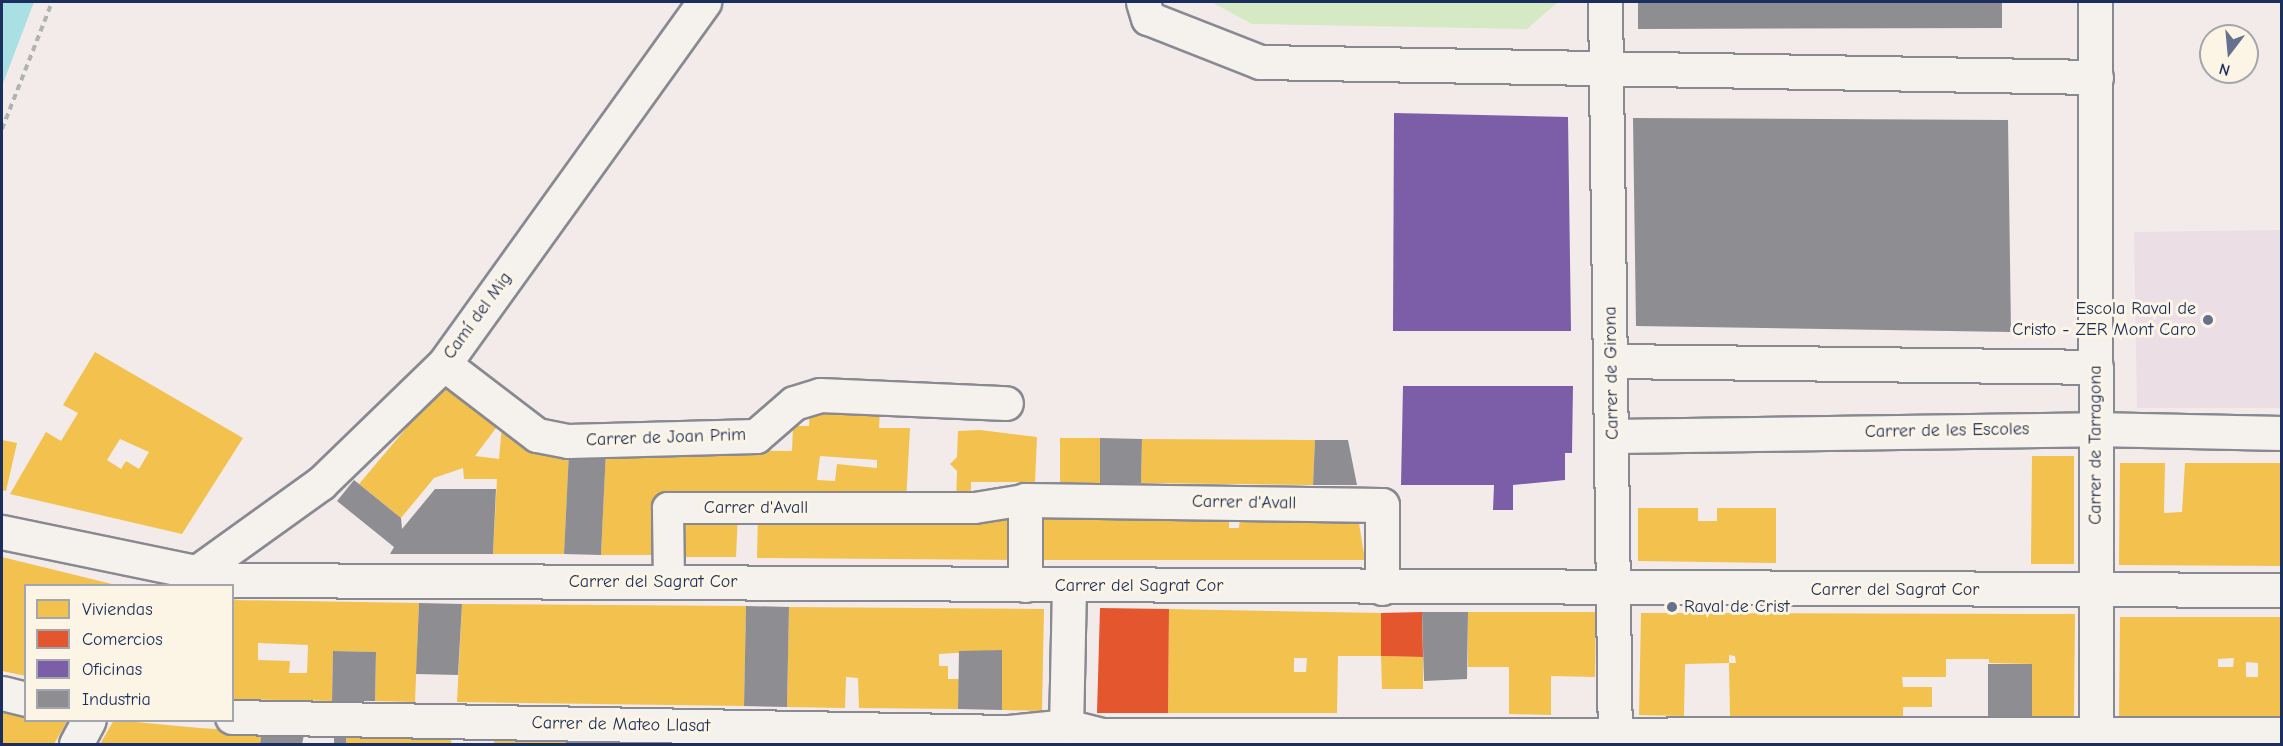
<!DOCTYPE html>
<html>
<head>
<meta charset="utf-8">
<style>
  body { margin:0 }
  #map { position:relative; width:2283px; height:746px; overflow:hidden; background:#f2ebea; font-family:"Comic Neue",sans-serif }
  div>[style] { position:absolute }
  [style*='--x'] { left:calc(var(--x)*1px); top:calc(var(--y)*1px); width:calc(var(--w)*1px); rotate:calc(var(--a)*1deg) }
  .built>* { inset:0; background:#ebdee5 }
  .green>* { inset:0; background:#d5e9c4 }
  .water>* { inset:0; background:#a8e0e4 }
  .homes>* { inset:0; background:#f2c14e }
  .shops>* { inset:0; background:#e4572e }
  .offices>* { inset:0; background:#7b5ea7 }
  .industry>* { inset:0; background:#8d8d92 }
  .path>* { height:4px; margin-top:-2px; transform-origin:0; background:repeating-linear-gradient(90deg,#b1b2b4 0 6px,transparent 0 10.5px) }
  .roads { filter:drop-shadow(2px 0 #888991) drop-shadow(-2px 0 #888991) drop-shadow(0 2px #888991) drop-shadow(0 -2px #888991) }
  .pedestrian>* { height:30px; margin:-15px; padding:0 15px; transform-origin:15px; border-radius:15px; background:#f5f1ec }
  .minor>* { height:33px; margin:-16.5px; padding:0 16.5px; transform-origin:16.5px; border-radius:16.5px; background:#f5f1ec }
  .dots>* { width:16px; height:16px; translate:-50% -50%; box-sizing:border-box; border:3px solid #fcf5e5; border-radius:50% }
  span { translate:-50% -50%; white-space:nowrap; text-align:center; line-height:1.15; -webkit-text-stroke:6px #fcf5e5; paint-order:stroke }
  .poi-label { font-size:18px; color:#1b2f5e }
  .right { translate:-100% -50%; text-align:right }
  .left { translate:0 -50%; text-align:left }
  .street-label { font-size:18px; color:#1b2f5e }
  .frame { position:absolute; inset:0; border:3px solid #1b2f5e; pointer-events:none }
  .legend { position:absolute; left:24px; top:584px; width:210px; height:138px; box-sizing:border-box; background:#fcf5e5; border:2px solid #a2a6af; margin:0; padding:8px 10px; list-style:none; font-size:18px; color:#1b2f5e }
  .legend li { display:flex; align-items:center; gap:12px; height:30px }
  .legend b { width:30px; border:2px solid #a2a6af }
  .north { position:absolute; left:2199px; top:24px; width:60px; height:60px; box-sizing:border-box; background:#fcf5e5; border:2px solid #a2a6af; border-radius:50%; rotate:196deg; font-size:16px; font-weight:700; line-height:24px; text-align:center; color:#1b2f5e }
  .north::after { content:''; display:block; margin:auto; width:21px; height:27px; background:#66718f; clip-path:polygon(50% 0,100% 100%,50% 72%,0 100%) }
</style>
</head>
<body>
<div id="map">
  <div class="built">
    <div style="clip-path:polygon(2281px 230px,2281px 408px,2137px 408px,2134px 232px)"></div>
  </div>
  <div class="green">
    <div style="clip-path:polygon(1211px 2px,1558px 2px,1527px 29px,1252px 24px)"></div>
  </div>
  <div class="water">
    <div style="clip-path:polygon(2px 2px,34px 2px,2px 86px)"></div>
  </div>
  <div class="homes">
    <div style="clip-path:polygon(evenodd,95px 352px,243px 438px,182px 534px,10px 494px,46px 432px,61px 441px,78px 413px,63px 405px,95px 352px,120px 439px,149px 452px,139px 469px,126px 461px,121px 469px,107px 460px,120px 439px)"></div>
    <div style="clip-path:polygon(446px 381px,499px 424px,475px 456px,499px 459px,502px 426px,569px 451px,564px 554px,493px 554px,497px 479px,464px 479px,463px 468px,434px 478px,401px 518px,359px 484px)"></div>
    <div style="clip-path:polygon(evenodd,810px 405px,880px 410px,879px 428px,910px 428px,906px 502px,662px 502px,654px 555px,601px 555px,606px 450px,792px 451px,793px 426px,809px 426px,810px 405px,820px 456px,877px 460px,877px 468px,837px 464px,835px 481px,817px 480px,820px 456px)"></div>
    <div style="clip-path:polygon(980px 430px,1037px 437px,1035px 482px,971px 482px,971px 503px,956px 503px,957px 471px,950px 464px,957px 457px,958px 431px)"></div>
    <div style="clip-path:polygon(1060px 438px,1100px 438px,1100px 483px,1060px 483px)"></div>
    <div style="clip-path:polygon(1142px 439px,1315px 440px,1313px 485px,1141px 483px)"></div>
    <div style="clip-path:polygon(2px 440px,17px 443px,6px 491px,2px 490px)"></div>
    <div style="clip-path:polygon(2032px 456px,2074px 456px,2074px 564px,2031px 564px)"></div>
    <div style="clip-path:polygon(2120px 463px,2165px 463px,2164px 513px,2182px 512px,2185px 463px,2282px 463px,2282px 566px,2119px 565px)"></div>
    <div style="clip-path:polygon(1638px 508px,1698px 508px,1698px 521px,1717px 521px,1717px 508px,1776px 508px,1776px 563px,1638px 561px)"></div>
    <div style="clip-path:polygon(674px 511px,738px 512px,736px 557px,674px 557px)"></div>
    <div style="clip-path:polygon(758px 512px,1020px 515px,1018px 560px,757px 558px)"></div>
    <div style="clip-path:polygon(1033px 515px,1229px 516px,1229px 528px,1239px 528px,1240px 516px,1358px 517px,1365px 560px,1034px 560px)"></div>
    <div style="clip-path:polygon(2px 557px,116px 585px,26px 585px,26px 676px,2px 671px)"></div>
    <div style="clip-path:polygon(evenodd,232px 600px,419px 603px,415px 702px,375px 701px,376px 652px,333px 651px,332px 701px,232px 699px,232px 600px,258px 643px,308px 645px,307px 673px,289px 673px,290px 661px,258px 660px,258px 643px)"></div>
    <div style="clip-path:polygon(462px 604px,746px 606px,744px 706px,457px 702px)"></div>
    <div style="clip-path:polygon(789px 607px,1044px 609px,1042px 711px,1002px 710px,1002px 650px,939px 654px,939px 666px,948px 666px,948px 679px,959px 679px,958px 709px,859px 708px,858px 678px,846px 677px,845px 708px,787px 707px)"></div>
    <div style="clip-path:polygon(evenodd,1169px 609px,1381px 613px,1381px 656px,1423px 657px,1423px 689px,1382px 689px,1381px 656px,1338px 656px,1337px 713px,1168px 713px,1169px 609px,1294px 658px,1307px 658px,1306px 672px,1294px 672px,1294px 658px)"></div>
    <div style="clip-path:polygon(1468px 612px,1596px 612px,1595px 677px,1551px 676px,1551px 715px,1509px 714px,1509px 667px,1468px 667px)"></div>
    <div style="clip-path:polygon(1641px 613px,2075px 614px,2074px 718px,2032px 718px,2032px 664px,1989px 663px,1989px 659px,1946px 659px,1946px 677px,1902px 677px,1903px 687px,1932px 687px,1932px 707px,1903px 707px,1903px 717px,1730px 716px,1729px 663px,1736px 663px,1735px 656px,1729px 655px,1729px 663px,1685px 664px,1684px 716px,1639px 715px)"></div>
    <div style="clip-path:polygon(evenodd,2120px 617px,2282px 617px,2282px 719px,2119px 718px,2120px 617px,2234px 658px,2233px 667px,2218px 667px,2218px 659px,2234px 658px,2120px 617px,2246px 662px,2258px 663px,2258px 677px,2246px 677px,2246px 662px)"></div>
    <div style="clip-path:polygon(2px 701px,26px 707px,26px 720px,68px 720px,54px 744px,2px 744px)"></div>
    <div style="clip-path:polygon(114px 720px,200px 728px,262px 732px,260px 744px,100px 744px)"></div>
    <div style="clip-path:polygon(452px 730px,451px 744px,346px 744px,346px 731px)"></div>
    <div style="clip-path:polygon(494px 731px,715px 734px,715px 744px,494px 744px)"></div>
  </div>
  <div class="shops">
    <div style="clip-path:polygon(1100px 608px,1169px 609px,1168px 713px,1097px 713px)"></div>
    <div style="clip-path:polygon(1422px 612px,1423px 657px,1381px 656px,1381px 613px)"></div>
  </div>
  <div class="offices">
    <div style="clip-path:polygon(1394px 113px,1568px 117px,1571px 331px,1393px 331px)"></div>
    <div style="clip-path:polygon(1403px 386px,1573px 386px,1572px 453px,1565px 453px,1565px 480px,1513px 485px,1513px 510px,1493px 510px,1494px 485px,1401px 485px)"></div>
  </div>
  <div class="industry">
    <div style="clip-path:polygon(1638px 2px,2002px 2px,2002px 28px,1638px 29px)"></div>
    <div style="clip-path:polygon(1633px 118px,2008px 120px,2011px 332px,1636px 326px)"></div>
    <div style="clip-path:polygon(1100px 438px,1142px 439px,1141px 483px,1100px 483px)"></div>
    <div style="clip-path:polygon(1315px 440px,1348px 440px,1357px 485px,1313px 485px)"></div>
    <div style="clip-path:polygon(606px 450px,601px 555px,564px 554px,569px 451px)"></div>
    <div style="clip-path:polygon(354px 480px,401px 518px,402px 529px,435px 489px,496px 489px,493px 554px,390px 554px,394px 547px,337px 501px)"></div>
    <div style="clip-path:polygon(419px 603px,462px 604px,458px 675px,416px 674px)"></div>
    <div style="clip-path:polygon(746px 606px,789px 607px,787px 707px,744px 706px)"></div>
    <div style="clip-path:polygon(1422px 612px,1468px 612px,1467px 679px,1424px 681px)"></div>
    <div style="clip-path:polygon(1002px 650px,1002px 710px,958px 709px,959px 651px)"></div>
    <div style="clip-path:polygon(333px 651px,376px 652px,375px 701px,332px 701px)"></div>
    <div style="clip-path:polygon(1988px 664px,2032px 664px,2032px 718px,1988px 717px)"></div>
    <div style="clip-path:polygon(334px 730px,346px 731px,346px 744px,334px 744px)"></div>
    <div style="clip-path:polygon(262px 732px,304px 735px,302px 744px,260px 744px)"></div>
  </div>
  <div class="path">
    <div style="--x:2;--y:129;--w:136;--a:-68.5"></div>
  </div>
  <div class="roads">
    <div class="pedestrian">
      <div style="--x:669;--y:582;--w:74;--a:-90.8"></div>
      <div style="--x:668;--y:508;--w:307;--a:0"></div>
      <div style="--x:975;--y:508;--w:51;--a:-9.1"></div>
    </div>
    <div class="minor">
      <div style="--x:1143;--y:2;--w:17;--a:73"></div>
      <div style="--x:1148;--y:18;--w:120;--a:21.4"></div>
      <div style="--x:1260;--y:62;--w:836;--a:1.03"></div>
      <div style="--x:1605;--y:2;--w:742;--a:89.23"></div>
      <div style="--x:2095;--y:2;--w:742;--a:89.92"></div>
      <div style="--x:1612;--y:361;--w:484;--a:0.7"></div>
      <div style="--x:444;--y:364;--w:117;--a:37.4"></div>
      <div style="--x:537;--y:435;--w:32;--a:11"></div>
      <div style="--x:568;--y:441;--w:188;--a:-1.5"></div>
      <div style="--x:756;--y:436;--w:50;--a:-41"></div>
      <div style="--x:794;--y:403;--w:27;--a:-17"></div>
      <div style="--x:820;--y:395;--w:186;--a:2.5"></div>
      <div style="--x:1613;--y:436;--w:483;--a:-0.8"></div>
      <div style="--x:2096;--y:429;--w:186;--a:1.2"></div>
      <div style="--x:2;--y:532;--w:236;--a:11.7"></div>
      <div style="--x:233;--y:580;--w:2049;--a:0.28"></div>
      <div style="--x:186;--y:580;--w:166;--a:-35.7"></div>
      <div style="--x:321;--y:483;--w:171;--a:-44.1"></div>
      <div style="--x:444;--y:364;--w:446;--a:-54.3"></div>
      <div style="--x:1025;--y:585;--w:85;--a:-90"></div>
      <div style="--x:1025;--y:500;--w:357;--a:0.8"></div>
      <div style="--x:1382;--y:505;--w:83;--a:90"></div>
      <div style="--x:1069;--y:586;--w:140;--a:91.2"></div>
      <div style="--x:1066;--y:726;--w:38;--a:14"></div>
      <div style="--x:1103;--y:735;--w:13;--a:42"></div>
      <div style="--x:2;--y:693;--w:25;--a:14"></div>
      <div style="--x:232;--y:717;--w:777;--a:1.11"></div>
      <div style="--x:1103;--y:735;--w:1179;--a:-0.05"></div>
      <div style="--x:76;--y:744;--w:27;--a:-62"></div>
      <div style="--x:1006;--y:744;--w:12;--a:-76"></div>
      <div style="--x:1009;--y:732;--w:57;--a:-6"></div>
    </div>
  </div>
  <div class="dots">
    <div style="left:2208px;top:320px;background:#66718f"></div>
    <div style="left:1672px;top:607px;background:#66718f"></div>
  </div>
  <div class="poi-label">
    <span class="right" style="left:2196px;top:320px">Escola Raval de<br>Cristo - ZER Mont Caro</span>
    <span class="left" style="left:1684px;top:607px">Raval de Crist</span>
  </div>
  <div class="street-label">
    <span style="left:478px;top:316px;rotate:-54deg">Camí del Mig</span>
    <span style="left:1612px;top:373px;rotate:-91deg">Carrer de Girona</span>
    <span style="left:1947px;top:431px;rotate:-1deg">Carrer de les Escoles</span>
    <span style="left:666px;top:438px;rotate:-2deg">Carrer de Joan Prim</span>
    <span style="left:2096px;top:445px;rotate:-90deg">Carrer de Tarragona</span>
    <span style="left:1244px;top:503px;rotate:1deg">Carrer d'Avall</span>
    <span style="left:756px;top:508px">Carrer d'Avall</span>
    <span style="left:653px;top:582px">Carrer del Sagrat Cor</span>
    <span style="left:1139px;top:586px">Carrer del Sagrat Cor</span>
    <span style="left:1895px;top:590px">Carrer del Sagrat Cor</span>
    <span style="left:621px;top:725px;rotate:1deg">Carrer de Mateo Llasat</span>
  </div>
  <div class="frame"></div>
  <ul class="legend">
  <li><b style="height:16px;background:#f2c14e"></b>Viviendas</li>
  <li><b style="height:16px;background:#e4572e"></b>Comercios</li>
  <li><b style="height:16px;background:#7b5ea7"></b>Oficinas</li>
  <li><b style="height:16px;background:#8d8d92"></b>Industria</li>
  </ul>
  <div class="north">N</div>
</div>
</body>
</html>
